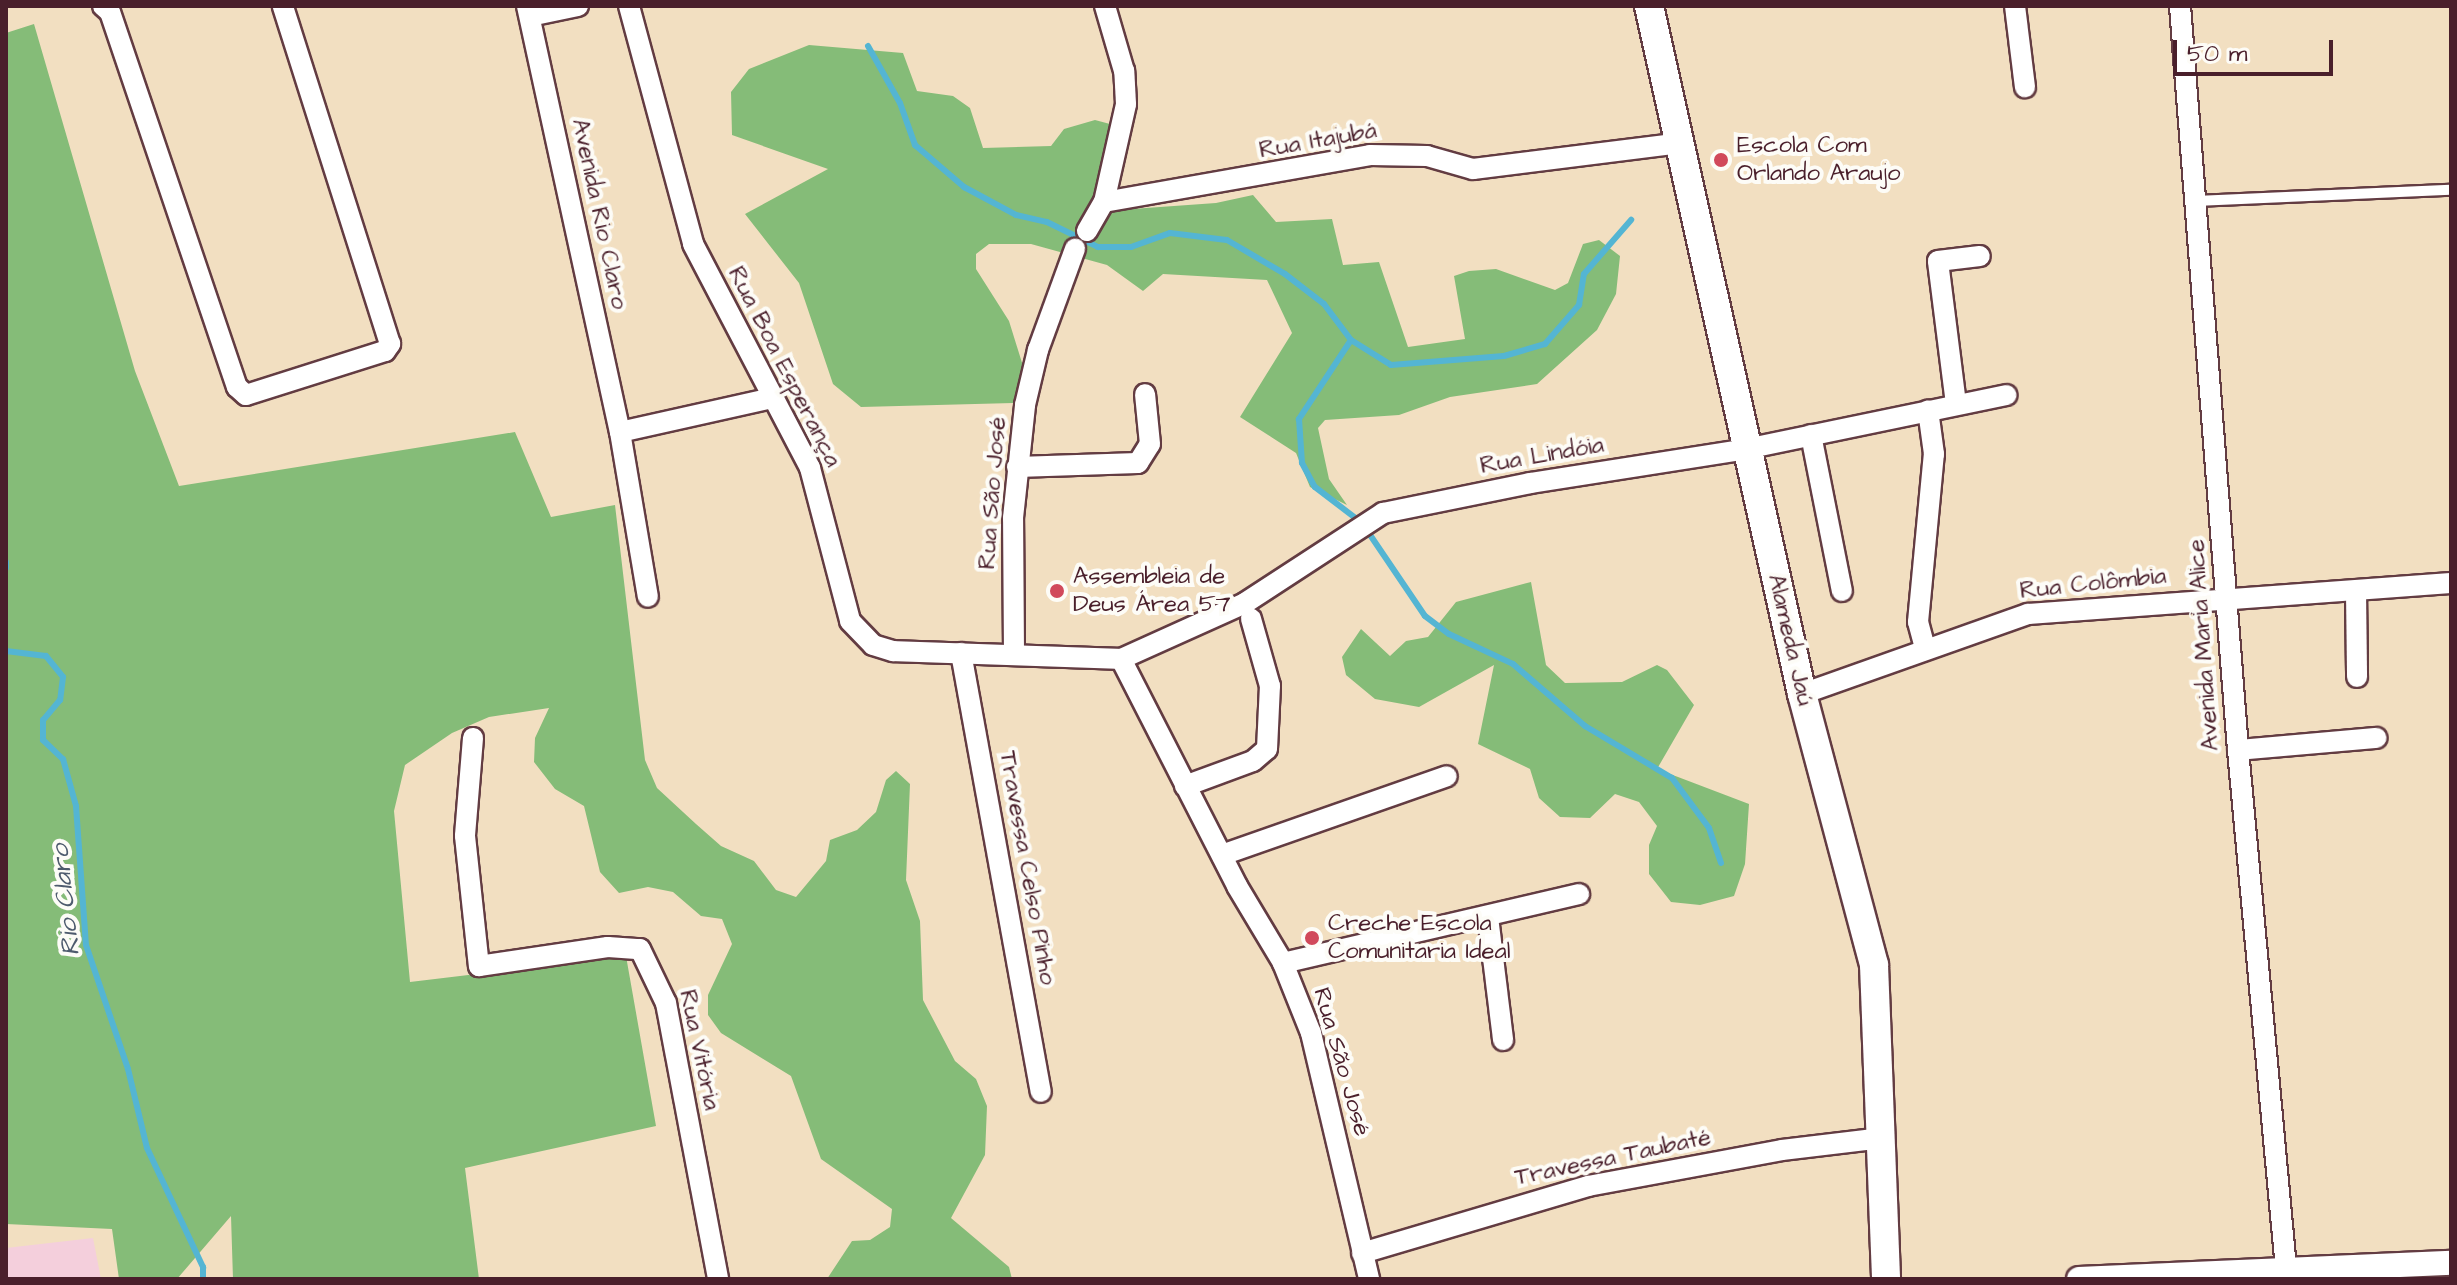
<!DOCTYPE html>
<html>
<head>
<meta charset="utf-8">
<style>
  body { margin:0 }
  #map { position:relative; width:2457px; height:1285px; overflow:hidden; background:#f2dfc1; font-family:"Architects Daughter",sans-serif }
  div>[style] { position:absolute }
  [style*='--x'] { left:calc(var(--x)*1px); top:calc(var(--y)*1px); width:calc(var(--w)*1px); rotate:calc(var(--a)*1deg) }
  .built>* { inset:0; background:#f4cfdc }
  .forest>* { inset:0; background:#85bc78 }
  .stream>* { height:6px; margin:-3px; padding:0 3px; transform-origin:3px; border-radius:3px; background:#54b5d3 }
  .roads { filter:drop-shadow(2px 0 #633c42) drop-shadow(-2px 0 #633c42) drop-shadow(0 2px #633c42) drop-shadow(0 -2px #633c42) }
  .service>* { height:10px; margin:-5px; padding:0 5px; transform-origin:5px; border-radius:5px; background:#fff }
  .minor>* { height:20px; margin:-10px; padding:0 10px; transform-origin:10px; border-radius:10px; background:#fff }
  .tertiary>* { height:24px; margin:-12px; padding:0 12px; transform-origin:12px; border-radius:12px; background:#fff }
  .secondary>* { height:28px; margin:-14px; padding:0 14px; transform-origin:14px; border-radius:14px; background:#fff }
  .dots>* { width:22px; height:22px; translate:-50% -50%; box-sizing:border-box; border:4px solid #fdfcf7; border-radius:50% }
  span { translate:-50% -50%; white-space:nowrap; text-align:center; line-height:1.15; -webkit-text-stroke:8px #fdfcf7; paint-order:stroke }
  .street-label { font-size:24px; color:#4a1f2b }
  .poi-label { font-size:24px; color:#4a1f2b }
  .left { translate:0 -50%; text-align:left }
  .water-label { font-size:26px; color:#4e5b6e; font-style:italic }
  .frame { position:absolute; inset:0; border:8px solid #4a1f2b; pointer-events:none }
  .scale { position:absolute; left:2173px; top:40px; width:160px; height:36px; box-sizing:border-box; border:4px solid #4a1f2b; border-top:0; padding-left:10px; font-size:24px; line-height:28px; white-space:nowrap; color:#4a1f2b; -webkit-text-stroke:6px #fdfcf7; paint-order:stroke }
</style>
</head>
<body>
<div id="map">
  <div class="built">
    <div style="clip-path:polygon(93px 1238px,101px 1279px,6px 1279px,6px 1248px)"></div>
  </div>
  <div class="forest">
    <div style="clip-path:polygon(34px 24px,135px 371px,179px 486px,515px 432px,551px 517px,615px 505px,645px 760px,657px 788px,696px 824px,721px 846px,754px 861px,776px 890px,796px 897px,826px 861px,830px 840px,857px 830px,876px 812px,886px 780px,896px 771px,910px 784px,906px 880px,920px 921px,923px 1000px,955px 1061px,976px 1079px,987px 1106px,985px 1155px,951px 1218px,1009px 1267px,1012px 1279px,827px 1279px,852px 1241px,870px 1240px,890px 1227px,892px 1209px,821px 1159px,791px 1076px,721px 1033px,708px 1015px,708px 995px,732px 944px,722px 919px,701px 916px,673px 892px,648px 887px,619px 893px,600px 872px,584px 806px,555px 789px,534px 762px,535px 738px,549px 708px,489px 717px,452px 733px,405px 765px,394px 811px,410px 982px,626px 956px,656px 1126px,465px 1168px,479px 1279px,233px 1279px,231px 1216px,177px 1279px,119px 1279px,112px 1229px,6px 1224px,6px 33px)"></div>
    <div style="clip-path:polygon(809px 45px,903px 53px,917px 91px,953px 96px,970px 108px,983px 148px,1051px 146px,1064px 129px,1095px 120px,1110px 124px,1095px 194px,1118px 210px,1216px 203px,1253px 195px,1276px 222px,1332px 219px,1343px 265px,1379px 262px,1408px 347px,1465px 339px,1454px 276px,1469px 271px,1496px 269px,1555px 290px,1568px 283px,1583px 244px,1599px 240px,1620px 256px,1616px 294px,1597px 330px,1537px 384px,1450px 397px,1399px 415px,1325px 420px,1318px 428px,1329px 479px,1347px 505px,1310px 487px,1296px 453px,1240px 417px,1292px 333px,1267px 280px,1163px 274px,1143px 291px,1107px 265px,1031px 244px,989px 244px,976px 254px,976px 269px,1009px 321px,1023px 366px,1013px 403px,861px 407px,833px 384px,799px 283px,745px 214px,828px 169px,732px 135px,731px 92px,749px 69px)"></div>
    <div style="clip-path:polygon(1531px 582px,1546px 665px,1565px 683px,1622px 682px,1657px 665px,1667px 670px,1694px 705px,1657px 769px,1749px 804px,1745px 864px,1734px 896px,1700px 905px,1671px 902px,1649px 874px,1649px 845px,1657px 826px,1639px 802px,1615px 794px,1590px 818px,1560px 817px,1539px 798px,1530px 769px,1478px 744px,1494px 665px,1419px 707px,1375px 699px,1346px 675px,1342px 657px,1361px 629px,1390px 656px,1406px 641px,1428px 637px,1456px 602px)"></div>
  </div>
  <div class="stream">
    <div style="--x:868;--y:46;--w:65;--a:60.7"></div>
    <div style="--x:900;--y:103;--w:45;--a:70.3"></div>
    <div style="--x:915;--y:145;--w:65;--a:40.6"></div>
    <div style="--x:964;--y:187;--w:59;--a:28.3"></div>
    <div style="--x:1016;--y:215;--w:32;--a:13"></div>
    <div style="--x:1047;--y:222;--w:57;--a:26.1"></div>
    <div style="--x:1098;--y:247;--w:33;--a:0"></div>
    <div style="--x:1131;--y:247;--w:41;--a:-19.7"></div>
    <div style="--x:1170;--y:233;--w:57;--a:7"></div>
    <div style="--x:1227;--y:240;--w:67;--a:30.4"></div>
    <div style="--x:1285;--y:274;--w:49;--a:37.6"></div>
    <div style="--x:1324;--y:304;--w:45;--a:53.1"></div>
    <div style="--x:1351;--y:340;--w:47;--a:32"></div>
    <div style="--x:1391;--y:365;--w:113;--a:-4.6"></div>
    <div style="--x:1504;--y:356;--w:43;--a:-16.3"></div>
    <div style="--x:1545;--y:344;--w:52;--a:-48.9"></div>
    <div style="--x:1579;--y:305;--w:31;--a:-81"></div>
    <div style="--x:1584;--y:274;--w:72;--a:-49"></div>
    <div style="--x:1351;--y:340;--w:95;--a:123.4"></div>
    <div style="--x:1299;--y:419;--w:44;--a:86.1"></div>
    <div style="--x:1302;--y:463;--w:27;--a:62"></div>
    <div style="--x:1315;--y:487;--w:59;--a:37.5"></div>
    <div style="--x:1362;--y:523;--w:112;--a:55.9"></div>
    <div style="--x:1425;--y:616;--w:30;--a:37"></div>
    <div style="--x:1449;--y:634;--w:71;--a:25.1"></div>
    <div style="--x:1513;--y:664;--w:95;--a:40.7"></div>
    <div style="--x:1585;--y:726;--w:101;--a:30.9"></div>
    <div style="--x:1672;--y:778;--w:62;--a:53.5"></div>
    <div style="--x:1709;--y:828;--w:37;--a:71"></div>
    <div style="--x:6;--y:562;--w:6;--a:90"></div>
    <div style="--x:6;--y:651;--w:40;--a:7.1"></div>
    <div style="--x:46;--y:656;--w:27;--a:51"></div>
    <div style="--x:63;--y:677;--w:23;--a:97"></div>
    <div style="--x:60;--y:700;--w:26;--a:130"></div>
    <div style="--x:43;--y:720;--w:20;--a:90"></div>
    <div style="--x:43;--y:740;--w:28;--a:44"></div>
    <div style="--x:63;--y:759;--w:49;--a:74.5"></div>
    <div style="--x:76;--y:806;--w:139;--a:85.9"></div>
    <div style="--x:86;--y:945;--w:131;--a:71.3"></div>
    <div style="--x:128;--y:1069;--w:81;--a:76.5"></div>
    <div style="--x:147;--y:1148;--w:132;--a:64.8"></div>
    <div style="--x:203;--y:1267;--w:12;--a:90"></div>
  </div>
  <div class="roads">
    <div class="service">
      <div style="--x:2195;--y:201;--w:256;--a:-2.5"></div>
    </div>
    <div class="minor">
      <div style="--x:103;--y:6;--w:9;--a:41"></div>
      <div style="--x:110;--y:12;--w:396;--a:71.3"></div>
      <div style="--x:237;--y:387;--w:12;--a:42"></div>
      <div style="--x:246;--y:395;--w:146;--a:-17.6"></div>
      <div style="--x:385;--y:351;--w:9;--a:-54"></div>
      <div style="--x:390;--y:344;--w:355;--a:-107.6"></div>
      <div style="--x:527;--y:6;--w:436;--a:77.7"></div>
      <div style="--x:620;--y:432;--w:167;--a:80.4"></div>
      <div style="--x:629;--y:6;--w:246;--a:74.9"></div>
      <div style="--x:693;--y:244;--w:253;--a:62.4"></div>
      <div style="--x:810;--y:468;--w:158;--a:75.3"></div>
      <div style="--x:850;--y:621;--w:33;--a:46"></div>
      <div style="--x:873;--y:645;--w:21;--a:17"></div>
      <div style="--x:893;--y:651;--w:228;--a:2"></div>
      <div style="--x:1121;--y:659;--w:136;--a:-24.3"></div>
      <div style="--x:1245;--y:603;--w:165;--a:-33.1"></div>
      <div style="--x:1383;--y:513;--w:150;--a:-11.5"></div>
      <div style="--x:1530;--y:483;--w:219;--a:-8.9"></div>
      <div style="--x:1746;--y:449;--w:266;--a:-11.7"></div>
      <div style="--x:2015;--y:6;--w:82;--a:83"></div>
      <div style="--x:2180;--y:6;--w:746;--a:85.54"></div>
      <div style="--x:2238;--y:750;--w:531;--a:84.71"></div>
      <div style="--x:530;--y:16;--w:49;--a:-11.8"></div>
      <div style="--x:1104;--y:202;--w:270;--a:-10"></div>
      <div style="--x:1370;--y:155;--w:57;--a:1"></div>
      <div style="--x:1427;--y:156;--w:48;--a:15.8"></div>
      <div style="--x:1473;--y:169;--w:211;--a:-7.1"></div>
      <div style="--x:1087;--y:231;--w:34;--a:-60"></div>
      <div style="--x:1104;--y:202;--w:100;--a:-77.3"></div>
      <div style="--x:1126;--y:104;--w:33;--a:-93"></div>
      <div style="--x:1124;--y:71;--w:68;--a:-106.3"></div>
      <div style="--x:1956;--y:404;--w:144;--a:-97.2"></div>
      <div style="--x:1938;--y:261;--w:42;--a:-6.8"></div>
      <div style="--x:620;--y:432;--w:156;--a:-12.6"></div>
      <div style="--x:1811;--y:435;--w:159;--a:78.8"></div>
      <div style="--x:1017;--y:467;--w:121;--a:-1.9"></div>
      <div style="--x:1138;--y:463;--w:22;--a:-58"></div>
      <div style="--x:1150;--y:444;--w:50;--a:-95.7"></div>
      <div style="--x:2356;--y:591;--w:86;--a:89.3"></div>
      <div style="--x:1925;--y:648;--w:27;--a:-105"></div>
      <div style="--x:1918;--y:622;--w:169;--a:-84.6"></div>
      <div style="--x:1934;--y:454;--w:44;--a:-97.8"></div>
      <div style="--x:961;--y:653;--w:446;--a:79.7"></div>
      <div style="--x:1014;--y:653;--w:135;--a:-90.4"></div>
      <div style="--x:1013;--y:518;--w:114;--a:-83.9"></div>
      <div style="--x:1025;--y:405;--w:57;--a:-76.7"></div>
      <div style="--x:1038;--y:350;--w:108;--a:-69.9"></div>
      <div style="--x:1121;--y:659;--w:255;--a:62.9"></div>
      <div style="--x:1237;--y:886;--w:90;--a:59.1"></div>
      <div style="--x:1283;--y:963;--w:75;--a:68.2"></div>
      <div style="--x:1311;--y:1033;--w:253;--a:76.7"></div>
      <div style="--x:1802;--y:694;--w:240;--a:-19.5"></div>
      <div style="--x:2028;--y:614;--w:424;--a:-4.2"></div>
      <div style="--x:473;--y:738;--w:98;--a:94.7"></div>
      <div style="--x:465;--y:836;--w:131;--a:83.9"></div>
      <div style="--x:479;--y:966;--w:130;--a:-8.4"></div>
      <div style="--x:608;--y:947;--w:32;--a:4"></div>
      <div style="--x:640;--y:949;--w:60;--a:64.3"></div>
      <div style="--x:666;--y:1003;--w:281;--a:79.3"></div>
      <div style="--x:2238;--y:750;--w:139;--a:-5"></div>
      <div style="--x:1185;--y:786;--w:72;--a:-20.2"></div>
      <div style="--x:1253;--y:761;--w:18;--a:-41"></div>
      <div style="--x:1267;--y:749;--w:63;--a:-87.3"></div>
      <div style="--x:1270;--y:686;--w:70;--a:-105.8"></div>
      <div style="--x:1222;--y:855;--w:238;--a:-19.3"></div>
      <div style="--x:1488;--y:917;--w:124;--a:83"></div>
      <div style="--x:1283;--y:963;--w:304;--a:-13.1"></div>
      <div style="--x:1362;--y:1253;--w:236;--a:-16.5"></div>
      <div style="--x:1588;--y:1186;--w:197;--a:-10.5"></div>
      <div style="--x:1782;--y:1150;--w:101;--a:-6.8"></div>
    </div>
    <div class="tertiary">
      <div style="--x:2079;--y:1279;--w:372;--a:-2.5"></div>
    </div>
    <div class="secondary">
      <div style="--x:1649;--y:6;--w:705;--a:77.46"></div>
      <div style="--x:1802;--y:694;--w:280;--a:75.1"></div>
      <div style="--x:1874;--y:965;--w:314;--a:87.8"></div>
    </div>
  </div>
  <div class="dots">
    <div style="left:1721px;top:160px;background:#d1495b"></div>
    <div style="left:1057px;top:591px;background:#d1495b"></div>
    <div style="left:1312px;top:938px;background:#d1495b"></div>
  </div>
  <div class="street-label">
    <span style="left:1318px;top:141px;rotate:-10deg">Rua Itajubá</span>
    <span style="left:599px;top:214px;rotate:78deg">Avenida Rio Claro</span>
    <span style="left:784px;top:367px;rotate:63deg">Rua Boa Esperança</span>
    <span style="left:1542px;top:456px;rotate:-10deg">Rua Lindóia</span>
    <span style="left:993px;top:493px;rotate:-86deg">Rua São José</span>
    <span style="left:2093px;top:584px;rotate:-6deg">Rua Colômbia</span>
    <span style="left:1790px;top:640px;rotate:77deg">Alameda Jaú</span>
    <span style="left:2204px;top:645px;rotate:-94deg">Avenida Maria Alice</span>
    <span style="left:1027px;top:868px;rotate:80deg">Travessa Celso Pinho</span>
    <span style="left:699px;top:1050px;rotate:78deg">Rua Vitória</span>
    <span style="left:1341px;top:1062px;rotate:74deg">Rua São José</span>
    <span style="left:1613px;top:1158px;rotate:-12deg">Travessa Taubaté</span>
  </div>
  <div class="poi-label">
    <span class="left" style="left:1737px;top:160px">Escola Com<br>Orlando Araujo</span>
    <span class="left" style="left:1073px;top:591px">Assembleia de<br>Deus Área 57</span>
    <span class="left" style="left:1328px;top:938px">Creche Escola<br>Comunitaria Ideal</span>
  </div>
  <div class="water-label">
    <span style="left:66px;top:900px;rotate:-96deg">Rio Claro</span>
  </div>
  <div class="frame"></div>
  <div class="scale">50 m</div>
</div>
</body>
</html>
